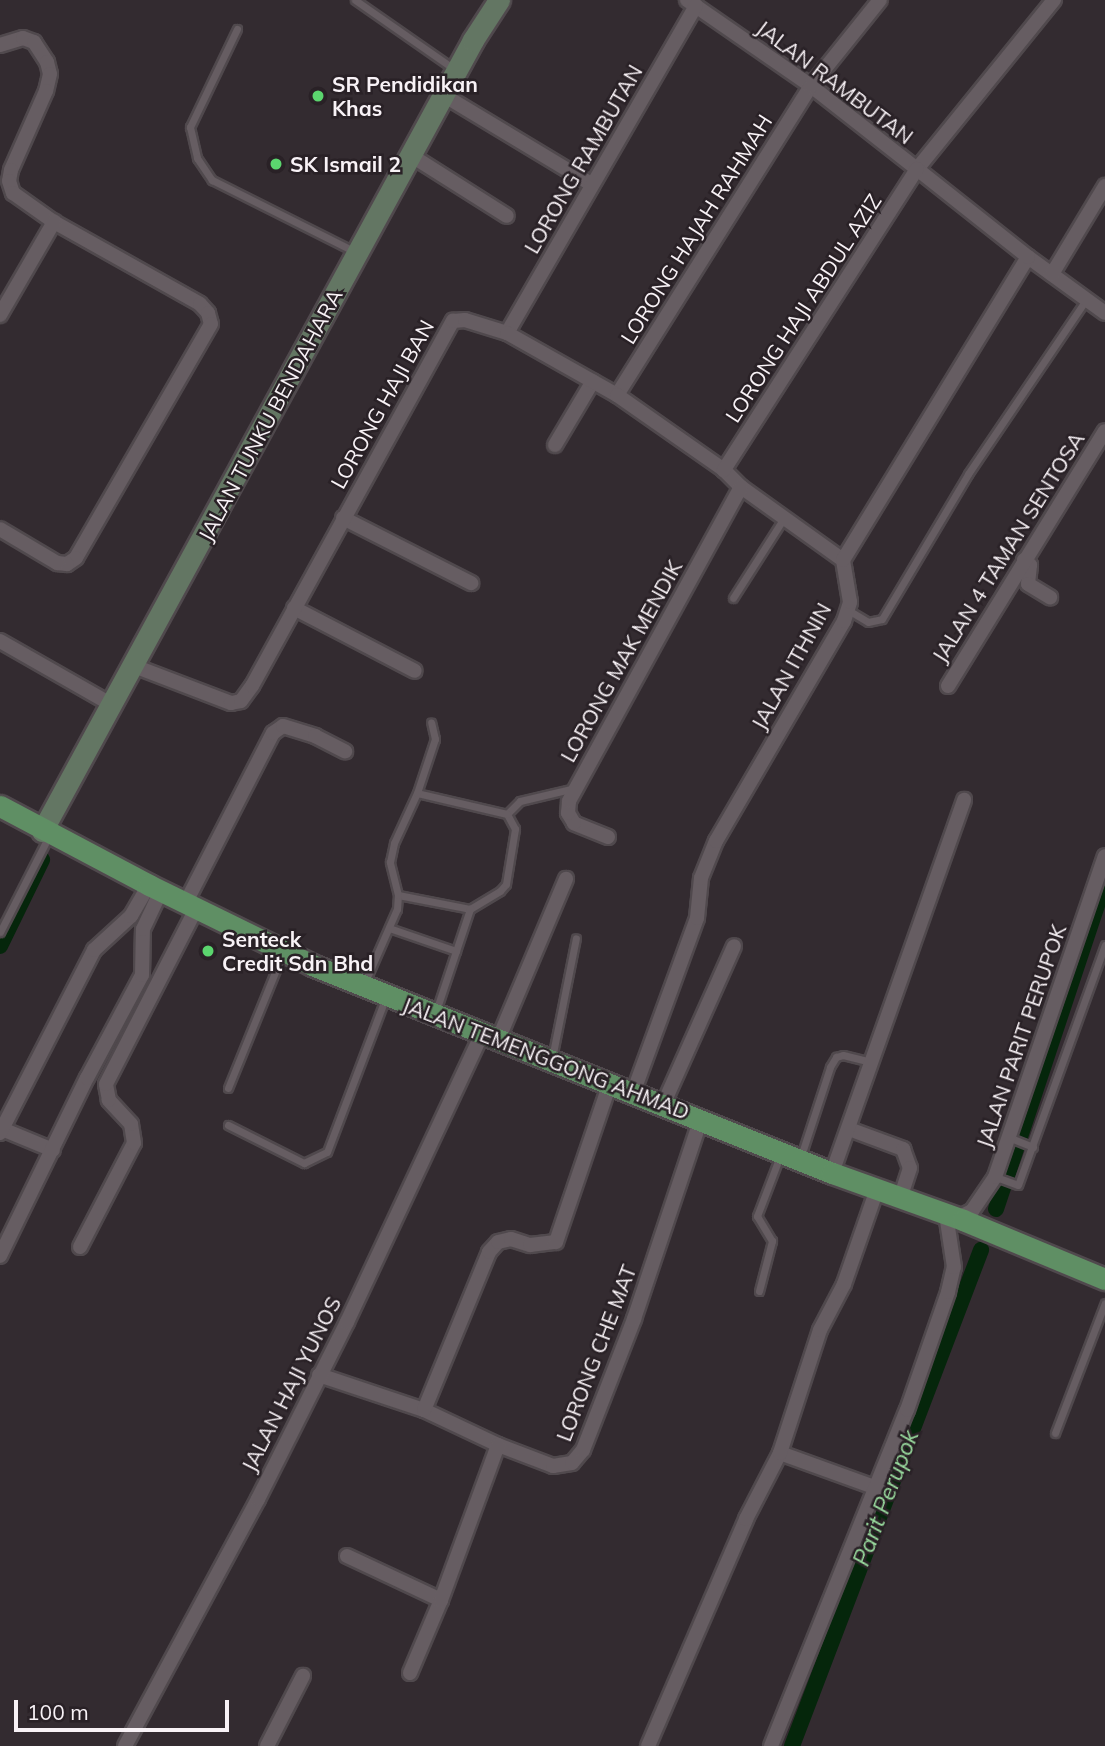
<!DOCTYPE html>
<html>
<head>
<meta charset="utf-8">
<style>
  body { margin:0 }
  #map { position:relative; width:1105px; height:1746px; overflow:hidden; background:#332b30; font-family:Mulish,sans-serif }
  div>[style] { position:absolute }
  [style*='--x'] { left:calc(var(--x)*1px); top:calc(var(--y)*1px); width:calc(var(--w)*1px); rotate:calc(var(--a)*1deg) }
  .canal>* { height:16px; margin:-8px; padding:0 8px; transform-origin:8px; border-radius:8px; background:#05260b }
  .roads { filter:drop-shadow(2px 0 #50494d) drop-shadow(-2px 0 #50494d) drop-shadow(0 2px #50494d) drop-shadow(0 -2px #50494d) }
  .lane>* { height:7px; margin:-3.5px; padding:0 3.5px; transform-origin:3.5px; border-radius:3.5px; background:#665d62 }
  .street>* { height:14px; margin:-7px; padding:0 7px; transform-origin:7px; border-radius:7px; background:#665d62 }
  .secondary>* { height:21px; margin:-10.5px; padding:0 10.5px; transform-origin:10.5px; border-radius:10.5px; background:#637663 }
  .primary>* { height:21px; margin:-10.5px; padding:0 10.5px; transform-origin:10.5px; border-radius:10.5px; background:#5f8f64 }
  .dots>* { width:19px; height:19px; translate:-50% -50%; box-sizing:border-box; border:4px solid #292126; border-radius:50% }
  span { translate:-50% -50%; white-space:nowrap; text-align:center; line-height:1.15; -webkit-text-stroke:5px #292126; paint-order:stroke }
  .street-label { font-size:21px; color:#f8f2f6 }
  .poi-label { font-size:21px; color:#f8f2f6; font-weight:700 }
  .left { translate:0 -50%; text-align:left }
  .water-label { font-size:23px; color:#99db9e; font-style:italic }
  .scale { position:absolute; left:14px; top:1700px; width:215px; height:32px; box-sizing:border-box; border:4px solid #f8f2f6; border-top:0; padding-left:9px; font-size:21px; line-height:24px; white-space:nowrap; color:#f8f2f6; -webkit-text-stroke:5px #292126; paint-order:stroke }
</style>
</head>
<body>
<div id="map">
  <div class="canal">
    <div style="--x:0;--y:946;--w:96;--a:-64"></div>
    <div style="--x:996;--y:1209;--w:345;--a:-71.6"></div>
    <div style="--x:792;--y:1746;--w:531;--a:-69.14"></div>
  </div>
  <div class="roads">
    <div class="lane">
      <div style="--x:355;--y:0;--w:121;--a:34.9"></div>
      <div style="--x:237;--y:29;--w:109;--a:115.6"></div>
      <div style="--x:190;--y:127;--w:32;--a:77"></div>
      <div style="--x:197;--y:158;--w:27;--a:56"></div>
      <div style="--x:212;--y:180;--w:159;--a:26.6"></div>
      <div style="--x:733;--y:598;--w:95;--a:-57.5"></div>
      <div style="--x:848;--y:610;--w:23;--a:31"></div>
      <div style="--x:868;--y:622;--w:14;--a:-12"></div>
      <div style="--x:882;--y:619;--w:169;--a:-59.3"></div>
      <div style="--x:968;--y:474;--w:210;--a:-55.9"></div>
      <div style="--x:507;--y:814;--w:18;--a:-45"></div>
      <div style="--x:520;--y:801;--w:57;--a:-13.3"></div>
      <div style="--x:398;--y:895;--w:73;--a:11"></div>
      <div style="--x:470;--y:909;--w:35;--a:-31"></div>
      <div style="--x:500;--y:891;--w:9;--a:-49"></div>
      <div style="--x:506;--y:884;--w:56;--a:-80.7"></div>
      <div style="--x:515;--y:829;--w:17;--a:-118"></div>
      <div style="--x:507;--y:814;--w:92;--a:-166.9"></div>
      <div style="--x:389;--y:928;--w:71;--a:18.9"></div>
      <div style="--x:0;--y:932;--w:108;--a:-63"></div>
      <div style="--x:364;--y:984;--w:82;--a:-66.3"></div>
      <div style="--x:397;--y:909;--w:14;--a:-86"></div>
      <div style="--x:398;--y:895;--w:34;--a:-104"></div>
      <div style="--x:390;--y:862;--w:19;--a:-78"></div>
      <div style="--x:394;--y:843;--w:55;--a:-65.3"></div>
      <div style="--x:417;--y:793;--w:57;--a:-71.6"></div>
      <div style="--x:435;--y:739;--w:17;--a:-103"></div>
      <div style="--x:436;--y:1011;--w:108;--a:-71.6"></div>
      <div style="--x:552;--y:1058;--w:122;--a:-78.7"></div>
      <div style="--x:228;--y:1088;--w:144;--a:-67.9"></div>
      <div style="--x:228;--y:1125;--w:85;--a:26.6"></div>
      <div style="--x:304;--y:1163;--w:25;--a:-26"></div>
      <div style="--x:327;--y:1152;--w:166;--a:-69.2"></div>
      <div style="--x:1008;--y:1137;--w:27;--a:22"></div>
      <div style="--x:800;--y:1159;--w:97;--a:-71.9"></div>
      <div style="--x:830;--y:1067;--w:12;--a:-59"></div>
      <div style="--x:836;--y:1057;--w:7;--a:-16"></div>
      <div style="--x:843;--y:1055;--w:30;--a:14"></div>
      <div style="--x:996;--y:1177;--w:23;--a:20"></div>
      <div style="--x:1018;--y:1185;--w:255;--a:-70.1"></div>
      <div style="--x:759;--y:1291;--w:52;--a:-75.4"></div>
      <div style="--x:772;--y:1241;--w:29;--a:-121"></div>
      <div style="--x:757;--y:1216;--w:64;--a:-69"></div>
      <div style="--x:1055;--y:1433;--w:139;--a:-69"></div>
    </div>
    <div class="street">
      <div style="--x:687;--y:0;--w:151;--a:34.7"></div>
      <div style="--x:811;--y:86;--w:135;--a:38.1"></div>
      <div style="--x:917;--y:169;--w:218;--a:-51"></div>
      <div style="--x:0;--y:45;--w:24;--a:-17"></div>
      <div style="--x:23;--y:38;--w:12;--a:20"></div>
      <div style="--x:34;--y:42;--w:24;--a:57"></div>
      <div style="--x:47;--y:62;--w:12;--a:76"></div>
      <div style="--x:50;--y:74;--w:17;--a:103"></div>
      <div style="--x:46;--y:91;--w:86;--a:113.9"></div>
      <div style="--x:11;--y:170;--w:11;--a:100"></div>
      <div style="--x:9;--y:181;--w:13;--a:72"></div>
      <div style="--x:13;--y:193;--w:50;--a:35.3"></div>
      <div style="--x:54;--y:222;--w:167;--a:29.3"></div>
      <div style="--x:200;--y:304;--w:12;--a:48"></div>
      <div style="--x:208;--y:313;--w:11;--a:75"></div>
      <div style="--x:211;--y:324;--w:270;--a:120"></div>
      <div style="--x:76;--y:558;--w:11;--a:146"></div>
      <div style="--x:67;--y:564;--w:10;--a:-174"></div>
      <div style="--x:57;--y:563;--w:66;--a:-149.2"></div>
      <div style="--x:445;--y:96;--w:170;--a:31.1"></div>
      <div style="--x:412;--y:156;--w:112;--a:32.3"></div>
      <div style="--x:1028;--y:257;--w:95;--a:36"></div>
      <div style="--x:1052;--y:274;--w:103;--a:-58.9"></div>
      <div style="--x:0;--y:315;--w:108;--a:-59.9"></div>
      <div style="--x:507;--y:333;--w:378;--a:-60"></div>
      <div style="--x:617;--y:395;--w:365;--a:-57.9"></div>
      <div style="--x:811;--y:86;--w:110;--a:-51.3"></div>
      <div style="--x:555;--y:445;--w:74;--a:-59.3"></div>
      <div style="--x:343;--y:518;--w:144;--a:26.9"></div>
      <div style="--x:1024;--y:560;--w:8;--a:40"></div>
      <div style="--x:1030;--y:565;--w:19;--a:96"></div>
      <div style="--x:1028;--y:584;--w:26;--a:31"></div>
      <div style="--x:294;--y:608;--w:136;--a:27.5"></div>
      <div style="--x:0;--y:641;--w:129;--a:29.7"></div>
      <div style="--x:134;--y:666;--w:104;--a:20.9"></div>
      <div style="--x:231;--y:703;--w:10;--a:-11"></div>
      <div style="--x:241;--y:701;--w:19;--a:-54"></div>
      <div style="--x:252;--y:686;--w:417;--a:-61.2"></div>
      <div style="--x:453;--y:321;--w:12;--a:-5"></div>
      <div style="--x:465;--y:320;--w:44;--a:17.2"></div>
      <div style="--x:507;--y:333;--w:126;--a:29.4"></div>
      <div style="--x:617;--y:395;--w:131;--a:35"></div>
      <div style="--x:724;--y:470;--w:24;--a:45"></div>
      <div style="--x:741;--y:487;--w:125;--a:35.6"></div>
      <div style="--x:948;--y:686;--w:299;--a:-58.4"></div>
      <div style="--x:608;--y:837;--w:37;--a:-158"></div>
      <div style="--x:574;--y:823;--w:12;--a:-121"></div>
      <div style="--x:568;--y:813;--w:12;--a:-85"></div>
      <div style="--x:569;--y:801;--w:358;--a:-61.3"></div>
      <div style="--x:185;--y:904;--w:192;--a:-62.8"></div>
      <div style="--x:273;--y:733;--w:12;--a:-35"></div>
      <div style="--x:283;--y:726;--w:34;--a:17"></div>
      <div style="--x:315;--y:736;--w:34;--a:27"></div>
      <div style="--x:498;--y:1040;--w:175;--a:-67.1"></div>
      <div style="--x:633;--y:1093;--w:186;--a:-69.9"></div>
      <div style="--x:697;--y:918;--w:40;--a:-84.3"></div>
      <div style="--x:701;--y:878;--w:40;--a:-68"></div>
      <div style="--x:716;--y:841;--w:255;--a:-59.8"></div>
      <div style="--x:844;--y:621;--w:20;--a:-72"></div>
      <div style="--x:850;--y:602;--w:43;--a:-99.5"></div>
      <div style="--x:843;--y:560;--w:355;--a:-58.6"></div>
      <div style="--x:1028;--y:257;--w:142;--a:-141.6"></div>
      <div style="--x:917;--y:169;--w:358;--a:122.7"></div>
      <div style="--x:663;--y:1105;--w:174;--a:-65.9"></div>
      <div style="--x:2;--y:1129;--w:55;--a:22.4"></div>
      <div style="--x:849;--y:1129;--w:58;--a:20.3"></div>
      <div style="--x:903;--y:1149;--w:20;--a:70"></div>
      <div style="--x:910;--y:1168;--w:32;--a:108"></div>
      <div style="--x:0;--y:1133;--w:206;--a:-62.8"></div>
      <div style="--x:94;--y:950;--w:50;--a:-42.6"></div>
      <div style="--x:131;--y:916;--w:36;--a:-60"></div>
      <div style="--x:832;--y:1173;--w:396;--a:-70.5"></div>
      <div style="--x:958;--y:1218;--w:16;--a:-27"></div>
      <div style="--x:972;--y:1211;--w:41;--a:-55.9"></div>
      <div style="--x:995;--y:1177;--w:339;--a:-71.1"></div>
      <div style="--x:80;--y:1247;--w:117;--a:-62.6"></div>
      <div style="--x:134;--y:1143;--w:19;--a:-99"></div>
      <div style="--x:131;--y:1124;--w:33;--a:-133"></div>
      <div style="--x:109;--y:1100;--w:16;--a:-101"></div>
      <div style="--x:106;--y:1084;--w:197;--a:-62.8"></div>
      <div style="--x:0;--y:1256;--w:198;--a:-64"></div>
      <div style="--x:87;--y:1078;--w:117;--a:-61.9"></div>
      <div style="--x:142;--y:975;--w:46;--a:-88.8"></div>
      <div style="--x:143;--y:929;--w:42;--a:-64.7"></div>
      <div style="--x:319;--y:1375;--w:111;--a:18.4"></div>
      <div style="--x:424;--y:1410;--w:82;--a:25.3"></div>
      <div style="--x:498;--y:1445;--w:59;--a:20.9"></div>
      <div style="--x:553;--y:1466;--w:19;--a:-9"></div>
      <div style="--x:572;--y:1463;--w:17;--a:-50"></div>
      <div style="--x:583;--y:1450;--w:141;--a:-68.7"></div>
      <div style="--x:634;--y:1319;--w:211;--a:-71.5"></div>
      <div style="--x:424;--y:1410;--w:171;--a:-67.6"></div>
      <div style="--x:489;--y:1252;--w:13;--a:-48"></div>
      <div style="--x:498;--y:1242;--w:13;--a:-13"></div>
      <div style="--x:511;--y:1239;--w:20;--a:18"></div>
      <div style="--x:530;--y:1245;--w:26;--a:-7"></div>
      <div style="--x:556;--y:1242;--w:168;--a:-71.2"></div>
      <div style="--x:780;--y:1453;--w:100;--a:19.9"></div>
      <div style="--x:347;--y:1556;--w:104;--a:25.1"></div>
      <div style="--x:410;--y:1673;--w:79;--a:-67"></div>
      <div style="--x:441;--y:1600;--w:165;--a:-69.8"></div>
      <div style="--x:125;--y:1746;--w:281;--a:-61.7"></div>
      <div style="--x:258;--y:1499;--w:198;--a:-63.3"></div>
      <div style="--x:347;--y:1322;--w:318;--a:-64.9"></div>
      <div style="--x:267;--y:1746;--w:79;--a:-62.8"></div>
      <div style="--x:648;--y:1746;--w:247;--a:-66.6"></div>
      <div style="--x:746;--y:1519;--w:74;--a:-62.7"></div>
      <div style="--x:780;--y:1453;--w:129;--a:-72"></div>
      <div style="--x:820;--y:1330;--w:52;--a:-62.4"></div>
      <div style="--x:844;--y:1284;--w:101;--a:-70.8"></div>
      <div style="--x:771;--y:1746;--w:362;--a:-68"></div>
      <div style="--x:907;--y:1410;--w:125;--a:-70.8"></div>
      <div style="--x:948;--y:1292;--w:26;--a:-77"></div>
      <div style="--x:954;--y:1267;--w:54;--a:-98.6"></div>
    </div>
    <div class="secondary">
      <div style="--x:42;--y:831;--w:901;--a:-61.41"></div>
      <div style="--x:473;--y:40;--w:48;--a:-57"></div>
    </div>
    <div class="primary">
      <div style="--x:0;--y:806;--w:169;--a:27.9"></div>
      <div style="--x:149;--y:885;--w:182;--a:26.1"></div>
      <div style="--x:312;--y:965;--w:560;--a:21.8"></div>
      <div style="--x:832;--y:1173;--w:139;--a:19.7"></div>
      <div style="--x:963;--y:1220;--w:154;--a:22.6"></div>
    </div>
  </div>
  <div class="dots">
    <div style="left:318px;top:96px;background:#5bd56e"></div>
    <div style="left:276px;top:164px;background:#5bd56e"></div>
    <div style="left:208px;top:951px;background:#5bd56e"></div>
  </div>
  <div class="street-label">
    <span style="left:835px;top:82px;rotate:37deg">JALAN RAMBUTAN</span>
    <span style="left:583px;top:159px;rotate:-60deg">LORONG RAMBUTAN</span>
    <span style="left:696px;top:229px;rotate:-58deg">LORONG HAJAH RAHMAH</span>
    <span style="left:803px;top:308px;rotate:-57deg">LORONG HAJI ABDUL AZIZ</span>
    <span style="left:382px;top:404px;rotate:-61deg">LORONG HAJI BAN</span>
    <span style="left:270px;top:415px;rotate:-62deg">JALAN TUNKU BENDAHARA</span>
    <span style="left:1008px;top:547px;rotate:-58deg">JALAN 4 TAMAN SENTOSA</span>
    <span style="left:621px;top:661px;rotate:-61deg">LORONG MAK MENDIK</span>
    <span style="left:791px;top:666px;rotate:-61deg">JALAN ITHNIN</span>
    <span style="left:1021px;top:1036px;rotate:-71deg">JALAN PARIT PERUPOK</span>
    <span style="left:546px;top:1058px;rotate:21deg">JALAN TEMENGGONG AHMAD</span>
    <span style="left:596px;top:1353px;rotate:-69deg">LORONG CHE MAT</span>
    <span style="left:291px;top:1384px;rotate:-63deg">JALAN HAJI YUNOS</span>
  </div>
  <div class="poi-label">
    <span class="left" style="left:332px;top:96px">SR Pendidikan<br>Khas</span>
    <span class="left" style="left:290px;top:164px">SK Ismail 2</span>
    <span class="left" style="left:222px;top:951px">Senteck<br>Credit Sdn Bhd</span>
  </div>
  <div class="water-label">
    <span style="left:886px;top:1498px;rotate:-69deg">Parit Perupok</span>
  </div>
  <div class="scale">100 m</div>
</div>
</body>
</html>
